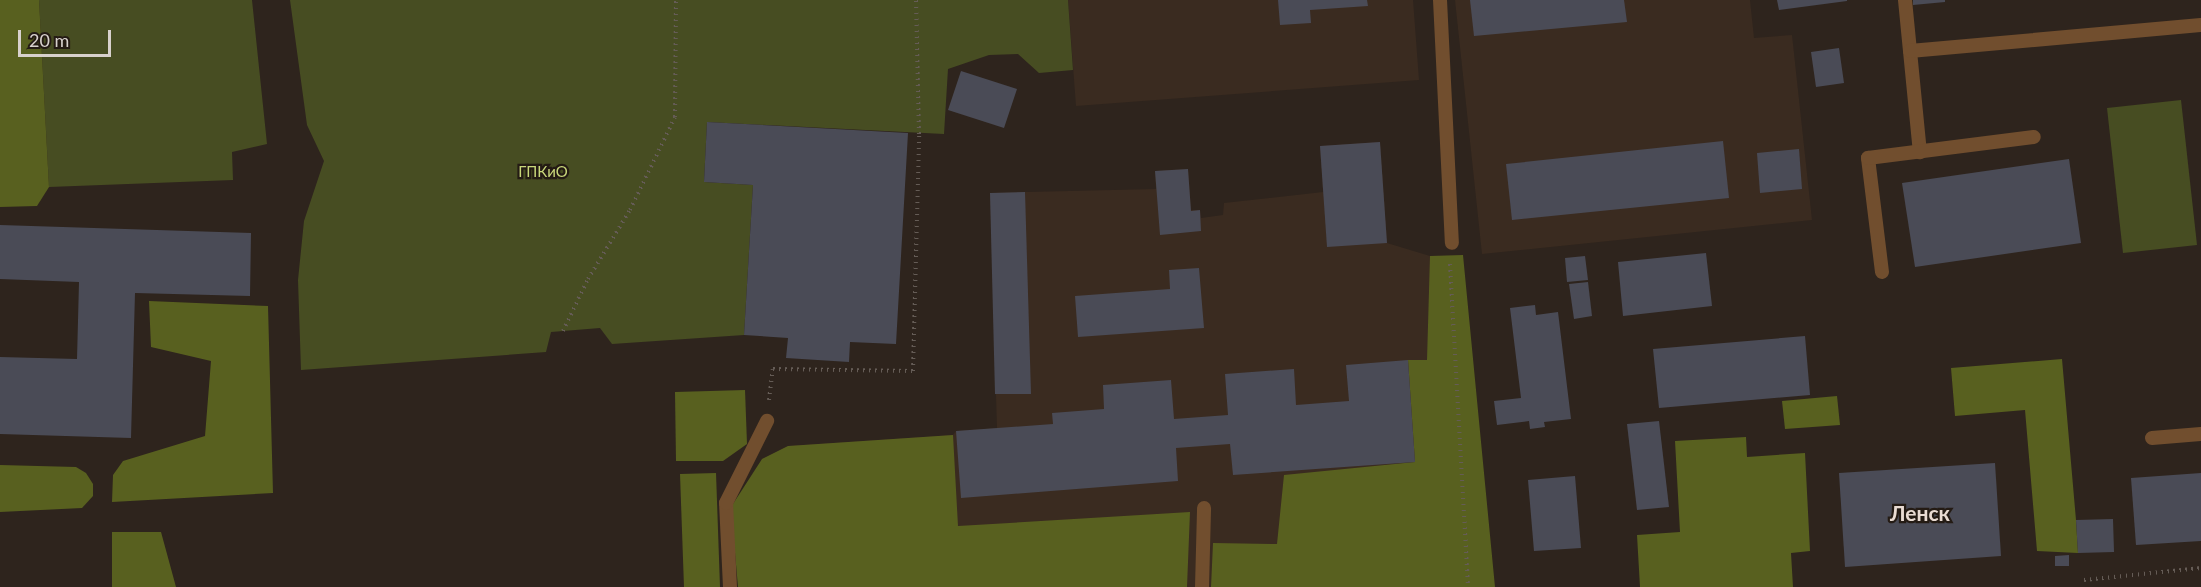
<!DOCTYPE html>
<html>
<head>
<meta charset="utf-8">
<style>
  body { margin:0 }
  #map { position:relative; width:2201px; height:587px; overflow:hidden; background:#2e241d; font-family:Lato,sans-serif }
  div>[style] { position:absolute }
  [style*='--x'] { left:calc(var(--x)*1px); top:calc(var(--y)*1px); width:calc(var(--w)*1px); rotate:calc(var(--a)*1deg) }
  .built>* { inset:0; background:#3a2b20 }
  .green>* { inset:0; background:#474d22 }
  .forest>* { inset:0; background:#58601f }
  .building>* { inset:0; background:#4a4b56 }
  .path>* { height:4px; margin-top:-2px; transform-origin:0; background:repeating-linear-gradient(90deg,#655c56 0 1.5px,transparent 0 6px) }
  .service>* { height:14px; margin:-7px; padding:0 7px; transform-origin:7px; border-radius:7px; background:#714e2e }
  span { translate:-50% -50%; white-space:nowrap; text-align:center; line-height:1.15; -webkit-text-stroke:4.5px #241b14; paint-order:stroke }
  .park-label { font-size:15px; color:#c9d77a }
  .district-label { font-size:21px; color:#e9dbd2; font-weight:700 }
  .scale { position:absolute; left:18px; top:30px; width:93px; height:27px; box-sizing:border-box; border:3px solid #d8d1cd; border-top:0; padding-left:8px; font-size:18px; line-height:21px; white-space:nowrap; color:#d8d1cd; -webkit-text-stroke:4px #241b14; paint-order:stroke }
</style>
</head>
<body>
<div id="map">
  <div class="built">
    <div style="clip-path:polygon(1068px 0,1413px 0,1419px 80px,1076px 106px)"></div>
    <div style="clip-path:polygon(1455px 0,1750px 0,1754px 38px,1792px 35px,1812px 220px,1482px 254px)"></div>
    <div style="clip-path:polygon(1380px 142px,1387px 243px,1430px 256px,1452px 587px,738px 587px,762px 459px,788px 446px,953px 435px,956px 431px,997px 428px,990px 193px,1156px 189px,1155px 171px,1188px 169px,1191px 210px,1200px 210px,1201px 218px,1223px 215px,1224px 203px,1323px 192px,1320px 146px)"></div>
  </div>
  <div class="green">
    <div style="clip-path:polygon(39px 0,252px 0,267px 144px,232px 152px,233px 180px,49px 187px)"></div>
    <div style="clip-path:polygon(290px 0,1068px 0,1073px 70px,1039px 73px,1018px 54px,989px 55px,948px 69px,944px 134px,707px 122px,704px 182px,753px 185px,744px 335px,612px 344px,600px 328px,551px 332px,546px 352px,301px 370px,298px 280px,304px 221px,324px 161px,307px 125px)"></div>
    <div style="clip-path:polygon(2181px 100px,2197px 245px,2123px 253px,2107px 108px)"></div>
  </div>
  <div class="forest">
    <div style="clip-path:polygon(0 0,39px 0,49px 187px,37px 206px,0 207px)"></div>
    <div style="clip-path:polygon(1463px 255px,1495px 587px,1211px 587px,1213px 543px,1277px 544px,1284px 475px,1415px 462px,1408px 360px,1427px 360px,1430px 256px)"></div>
    <div style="clip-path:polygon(149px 301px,268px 306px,273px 493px,112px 502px,113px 475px,123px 461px,205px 436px,211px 361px,151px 347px)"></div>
    <div style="clip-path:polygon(2062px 359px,2076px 520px,2078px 553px,2037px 551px,2025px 410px,1955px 416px,1951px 368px)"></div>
    <div style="clip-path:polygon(745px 390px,747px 444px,723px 461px,676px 461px,675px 392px)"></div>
    <div style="clip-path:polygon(1837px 396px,1840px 425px,1785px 429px,1782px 401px)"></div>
    <div style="clip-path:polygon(953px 435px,958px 526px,1190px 512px,1187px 587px,738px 587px,731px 507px,762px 459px,788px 446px)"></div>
    <div style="clip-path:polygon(1746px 437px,1747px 457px,1805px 453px,1810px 551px,1791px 553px,1793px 587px,1640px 587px,1637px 535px,1680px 532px,1675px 441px)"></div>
    <div style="clip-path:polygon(0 465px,76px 467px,86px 473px,93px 484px,93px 496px,82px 508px,0 512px)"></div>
    <div style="clip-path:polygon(716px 473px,720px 587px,684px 587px,680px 474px)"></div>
    <div style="clip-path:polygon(112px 532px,161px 532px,176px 587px,112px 587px)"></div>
  </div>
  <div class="building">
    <div style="clip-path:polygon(1278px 0,1367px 0,1368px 6px,1310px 10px,1311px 23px,1280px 25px)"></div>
    <div style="clip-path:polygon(1470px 0,1624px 0,1627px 22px,1474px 36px)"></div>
    <div style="clip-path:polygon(1777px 0,1847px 0,1847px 1px,1779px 10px)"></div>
    <div style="clip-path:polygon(1913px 0,1945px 0,1945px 2px,1913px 5px)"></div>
    <div style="clip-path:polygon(1839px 48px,1844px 83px,1816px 87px,1811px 52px)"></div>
    <div style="clip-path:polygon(961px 71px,1017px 89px,1004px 128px,948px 110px)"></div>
    <div style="clip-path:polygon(707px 122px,908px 133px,896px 344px,850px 342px,849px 362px,786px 358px,788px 338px,744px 335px,753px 185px,704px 182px)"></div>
    <div style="clip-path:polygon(1723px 141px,1729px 198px,1512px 220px,1506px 164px)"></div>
    <div style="clip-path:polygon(1380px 142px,1387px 243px,1327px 247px,1320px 146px)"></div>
    <div style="clip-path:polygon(1799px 149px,1802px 189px,1760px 193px,1757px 153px)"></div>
    <div style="clip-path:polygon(2069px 159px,2081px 243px,1915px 267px,1902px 183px)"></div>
    <div style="clip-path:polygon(1188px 169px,1191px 211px,1200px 210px,1201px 231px,1160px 235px,1155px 171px)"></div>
    <div style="clip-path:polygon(1025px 192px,1031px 394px,995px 394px,990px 193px)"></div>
    <div style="clip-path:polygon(0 225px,251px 233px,250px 296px,135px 293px,131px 438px,0 434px,0 357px,77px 359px,79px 282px,0 279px)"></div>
    <div style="clip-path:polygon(1706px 253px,1712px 306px,1623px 316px,1618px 262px)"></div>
    <div style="clip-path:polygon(1585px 256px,1588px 280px,1567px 282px,1565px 258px)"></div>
    <div style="clip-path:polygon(1199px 268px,1204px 328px,1078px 337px,1075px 296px,1170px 289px,1169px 270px)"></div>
    <div style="clip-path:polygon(1588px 282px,1592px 316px,1574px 319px,1569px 284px)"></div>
    <div style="clip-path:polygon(1535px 305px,1536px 315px,1558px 312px,1571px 419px,1544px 422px,1545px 427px,1530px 429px,1529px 421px,1497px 425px,1494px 401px,1521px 398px,1510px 308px)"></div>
    <div style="clip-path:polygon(1805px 336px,1810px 395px,1659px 408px,1653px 349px)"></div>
    <div style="clip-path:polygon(1408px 360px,1415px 462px,1233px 475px,1230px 444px,1176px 448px,1178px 481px,961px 498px,956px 431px,1053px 424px,1052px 413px,1104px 409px,1103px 385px,1171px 380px,1174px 419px,1228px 415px,1225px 374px,1294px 369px,1296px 405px,1349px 401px,1346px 365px)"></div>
    <div style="clip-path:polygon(1659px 421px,1669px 507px,1637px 510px,1627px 424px)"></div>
    <div style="clip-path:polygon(1995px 463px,2001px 556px,1845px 567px,1839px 473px)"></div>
    <div style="clip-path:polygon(2201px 473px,2201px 541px,2136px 545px,2131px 478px)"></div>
    <div style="clip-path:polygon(1575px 476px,1581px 548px,1534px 551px,1528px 480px)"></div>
    <div style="clip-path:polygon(2113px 519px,2114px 552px,2078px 553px,2076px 520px)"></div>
    <div style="clip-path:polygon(2069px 555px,2069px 566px,2055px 566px,2055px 556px)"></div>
  </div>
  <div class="path">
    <div style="--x:1450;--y:264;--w:324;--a:86.8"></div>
    <div style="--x:563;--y:331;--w:58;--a:-64.3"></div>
    <div style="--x:588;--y:279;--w:81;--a:-58.7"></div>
    <div style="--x:630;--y:210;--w:103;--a:-64.2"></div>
    <div style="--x:675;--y:117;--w:117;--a:-89.5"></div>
    <div style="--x:769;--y:400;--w:31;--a:-83"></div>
    <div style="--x:773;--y:369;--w:140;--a:0.8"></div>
    <div style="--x:913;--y:371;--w:237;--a:-88.5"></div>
    <div style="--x:919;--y:134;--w:134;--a:-91.3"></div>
    <div style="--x:2084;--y:580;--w:118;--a:-5.9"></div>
  </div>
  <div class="service">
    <div style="--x:1440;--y:0;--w:243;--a:87.2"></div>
    <div style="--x:1905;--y:0;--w:153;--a:84.4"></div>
    <div style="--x:1910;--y:51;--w:292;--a:-5.1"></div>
    <div style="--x:1882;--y:272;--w:115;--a:-97"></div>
    <div style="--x:1868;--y:158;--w:167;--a:-7.2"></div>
    <div style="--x:2152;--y:438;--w:49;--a:-4.7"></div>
    <div style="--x:730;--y:587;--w:84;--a:-92.7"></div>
    <div style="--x:726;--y:503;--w:92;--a:-63.4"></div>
    <div style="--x:1202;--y:587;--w:79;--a:-88.5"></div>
  </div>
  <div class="park-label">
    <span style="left:543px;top:172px">ГПКиО</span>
  </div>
  <div class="district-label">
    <span style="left:1920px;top:513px">Ленск</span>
  </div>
  <div class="scale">20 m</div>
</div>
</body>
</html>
